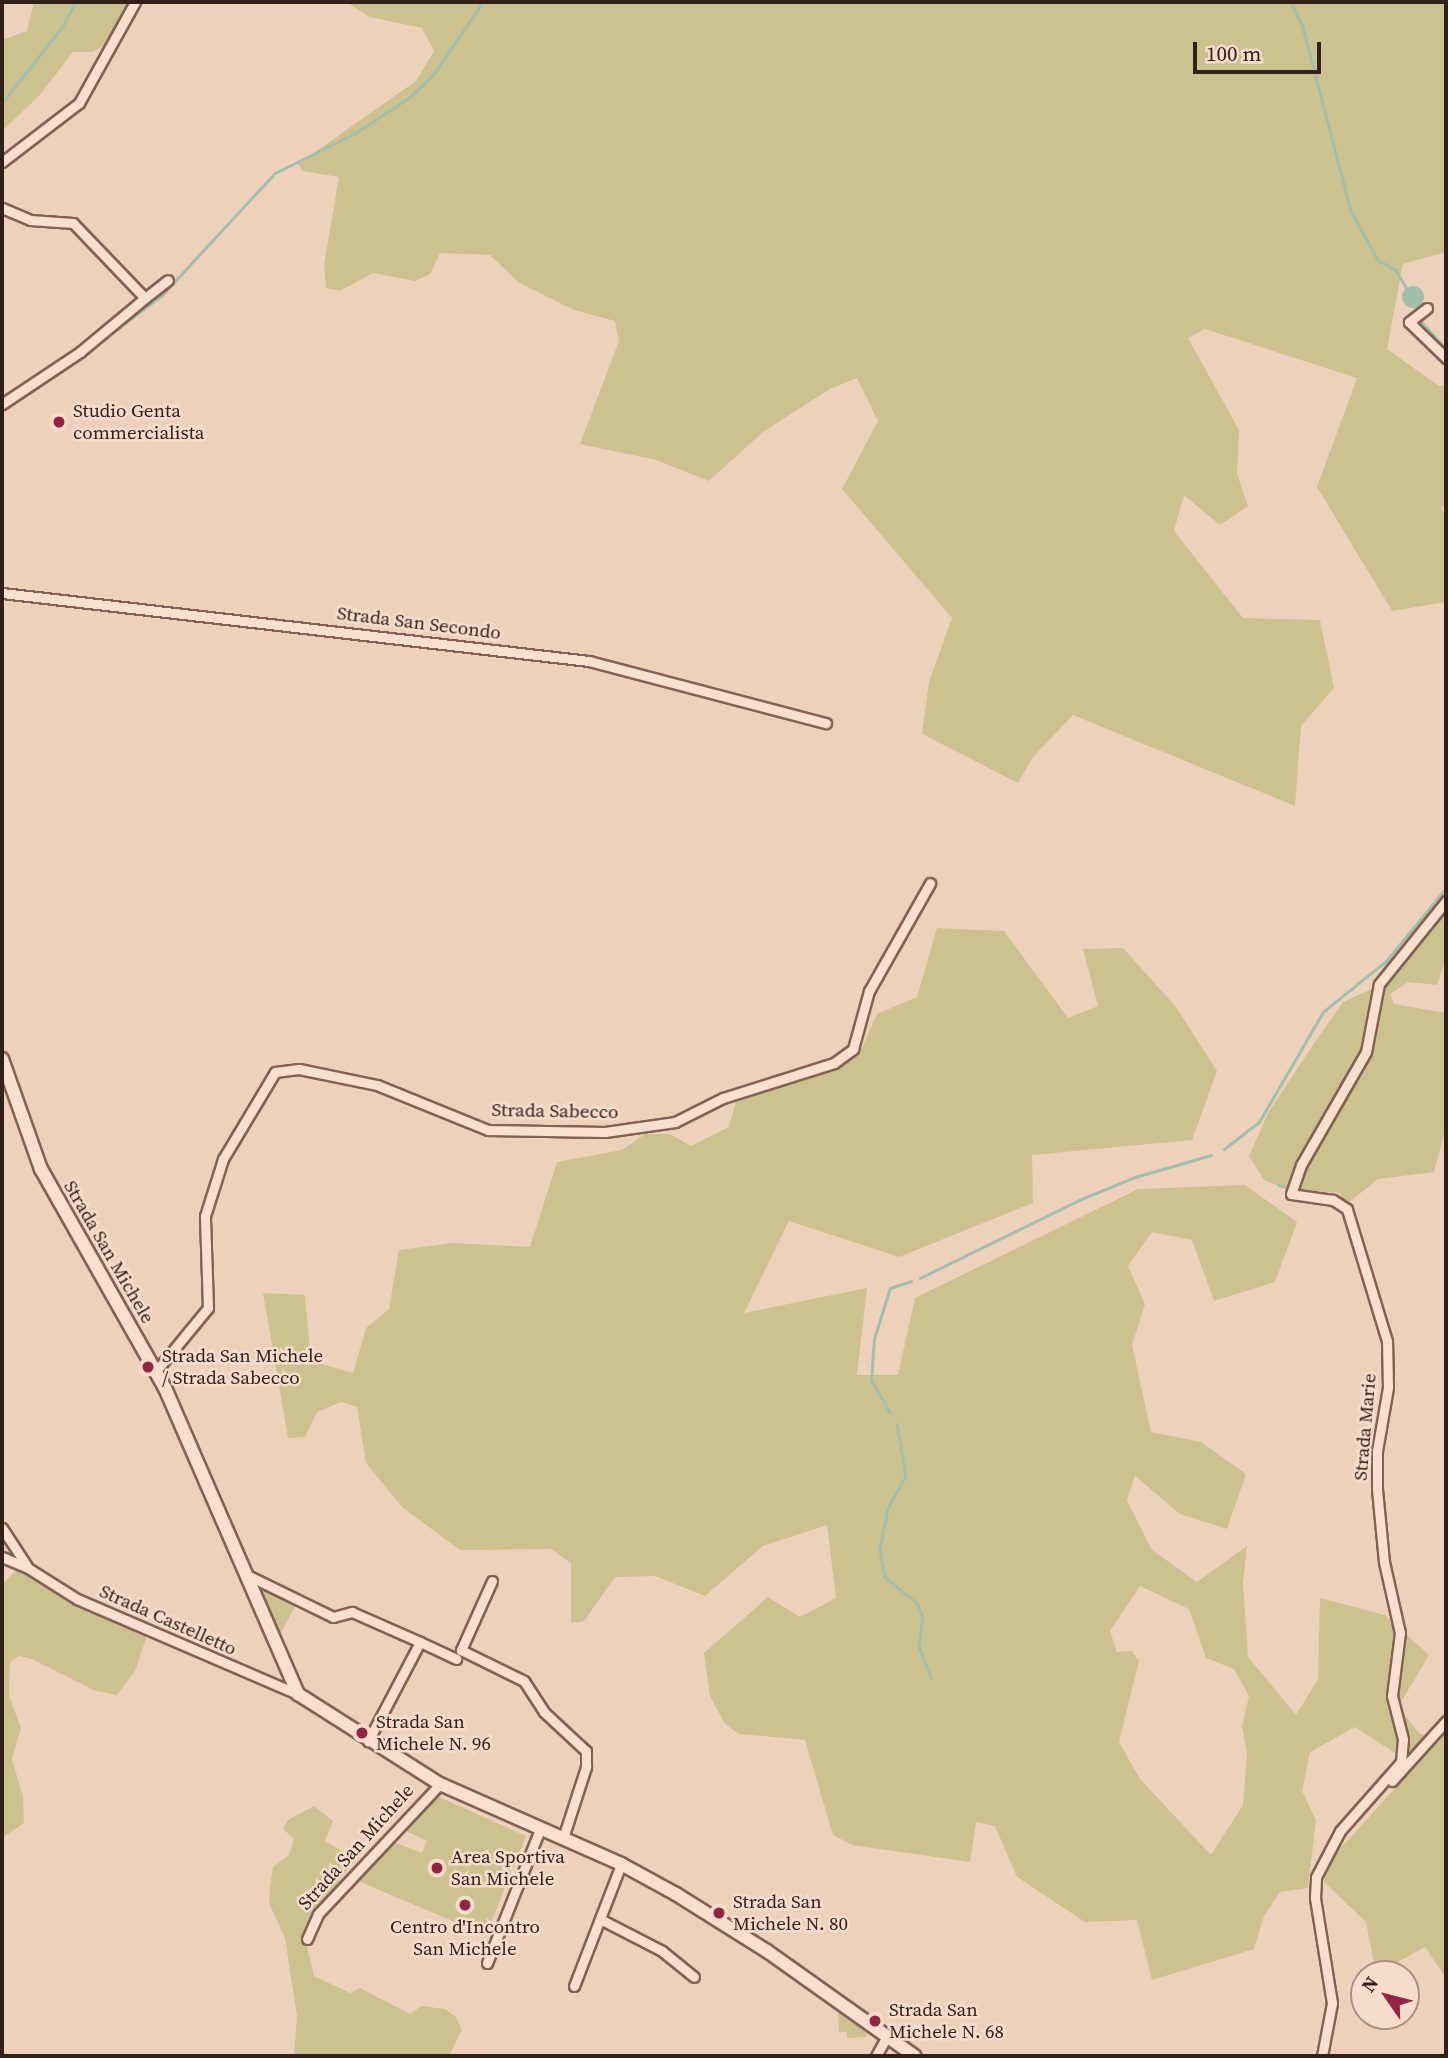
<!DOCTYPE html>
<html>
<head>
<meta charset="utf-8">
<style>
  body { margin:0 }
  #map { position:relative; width:1448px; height:2058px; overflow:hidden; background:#eed1bb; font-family:"Source Serif 4",serif }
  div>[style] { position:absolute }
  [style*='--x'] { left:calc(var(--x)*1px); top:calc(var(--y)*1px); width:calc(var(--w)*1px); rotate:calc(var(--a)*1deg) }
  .green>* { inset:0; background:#ccc290 }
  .water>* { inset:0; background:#a0bfad }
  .round { border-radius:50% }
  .stream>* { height:2.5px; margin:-1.25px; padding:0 1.25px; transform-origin:1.25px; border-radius:1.25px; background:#a0bfad }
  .roads { filter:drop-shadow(2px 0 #856155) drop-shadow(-2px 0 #856155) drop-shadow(0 2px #856155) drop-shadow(0 -2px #856155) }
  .street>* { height:9px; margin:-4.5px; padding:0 4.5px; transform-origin:4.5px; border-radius:4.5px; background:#f9e0ce }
  .secondary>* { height:12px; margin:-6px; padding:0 6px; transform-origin:6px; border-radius:6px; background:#f9e0ce }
  .dots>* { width:19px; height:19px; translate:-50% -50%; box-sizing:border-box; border:4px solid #f6ddcb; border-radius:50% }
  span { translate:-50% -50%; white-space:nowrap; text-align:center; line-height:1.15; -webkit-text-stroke:5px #f6ddcb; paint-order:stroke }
  .poi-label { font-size:19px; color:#34201a }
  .left { translate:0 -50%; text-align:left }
  .street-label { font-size:19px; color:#34201a }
  .frame { position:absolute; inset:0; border:4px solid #34201a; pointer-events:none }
  .north { position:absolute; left:1350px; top:1960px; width:70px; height:70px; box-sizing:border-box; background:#f6ddcb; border:2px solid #a89184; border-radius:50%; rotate:305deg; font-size:19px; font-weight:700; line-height:28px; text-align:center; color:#34201a }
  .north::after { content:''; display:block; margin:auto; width:24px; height:32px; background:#952444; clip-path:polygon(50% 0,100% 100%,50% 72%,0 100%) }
  .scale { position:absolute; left:1193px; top:42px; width:128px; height:32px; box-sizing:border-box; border:4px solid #34201a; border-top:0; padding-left:9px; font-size:21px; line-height:24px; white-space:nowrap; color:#34201a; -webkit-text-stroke:5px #f6ddcb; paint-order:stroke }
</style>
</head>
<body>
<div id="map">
  <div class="green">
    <div style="clip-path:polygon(34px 2px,131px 2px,109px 42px,93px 52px,73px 52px,39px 96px,2px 131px,2px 40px,27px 31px)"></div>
    <div style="clip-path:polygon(346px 2px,1446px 2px,1446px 252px,1403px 264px,1387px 349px,1439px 386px,1446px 386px,1446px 509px,1441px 506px,1446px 518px,1446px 602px,1392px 611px,1317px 487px,1357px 378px,1205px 329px,1188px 338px,1239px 430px,1237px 474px,1248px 506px,1220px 525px,1184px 495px,1174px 531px,1243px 618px,1320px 620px,1334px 688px,1301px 726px,1295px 806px,1073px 715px,1033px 757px,1018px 783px,922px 734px,929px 682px,952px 618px,842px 489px,878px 421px,857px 378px,830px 389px,763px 432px,709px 481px,656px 460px,580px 444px,619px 341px,615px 321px,574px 310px,518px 282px,490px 255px,440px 253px,430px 274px,415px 281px,373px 273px,340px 291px,326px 288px,324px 265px,339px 177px,303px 171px,298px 164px,416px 81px,434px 51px,422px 28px,370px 17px)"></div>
    <div style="clip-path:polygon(1446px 912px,1446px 958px,1437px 985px,1408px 982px,1390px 994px,1394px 1004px,1446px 1013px,1446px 1126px,1434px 1172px,1378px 1179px,1348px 1203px,1340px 1193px,1286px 1189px,1264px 1180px,1249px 1156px,1268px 1113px,1315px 1042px,1343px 1002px,1385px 983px)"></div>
    <div style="clip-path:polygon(evenodd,937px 928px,1004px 931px,1068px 1018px,1098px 1006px,1083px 949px,1123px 948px,1176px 1007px,1217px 1071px,1192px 1140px,1032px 1155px,1033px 1203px,899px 1257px,789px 1221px,744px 1313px,867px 1288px,857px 1375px,898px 1375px,915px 1298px,1138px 1189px,1245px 1185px,1297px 1222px,1275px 1282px,1214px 1301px,1192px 1240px,1152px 1232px,1128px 1266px,1145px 1304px,1132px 1345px,1151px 1432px,1201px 1442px,1246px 1474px,1227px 1529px,1180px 1514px,1135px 1476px,1127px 1500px,1152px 1550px,1197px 1582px,1247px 1546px,1243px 1583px,1248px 1657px,1296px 1715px,1318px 1679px,1320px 1598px,1385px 1615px,1429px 1655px,1398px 1707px,1419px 1733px,1438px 1743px,1446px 1731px,1446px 1978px,1425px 1947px,1376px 1974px,1366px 1922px,1324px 1882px,1330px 1860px,1415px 1766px,1355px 1727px,1310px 1752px,1302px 1791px,1316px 1820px,1308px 1888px,1280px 1892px,1264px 1916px,1254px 1949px,1152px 1980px,1137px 1920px,1085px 1922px,1017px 1877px,995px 1826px,976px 1822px,970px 1862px,852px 1845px,833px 1835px,805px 1740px,739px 1734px,725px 1724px,710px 1696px,704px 1653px,768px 1597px,800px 1617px,836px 1598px,827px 1525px,763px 1546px,705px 1596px,655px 1576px,615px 1577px,584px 1621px,571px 1623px,571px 1563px,551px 1549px,460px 1550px,403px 1508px,366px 1463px,357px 1407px,341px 1402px,317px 1412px,305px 1437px,288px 1438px,263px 1293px,305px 1295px,311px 1361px,353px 1373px,366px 1328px,389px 1309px,399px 1250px,453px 1243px,530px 1247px,557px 1162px,622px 1150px,645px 1134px,670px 1134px,691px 1146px,729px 1127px,736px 1101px,839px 1069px,860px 1052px,877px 1014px,917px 997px,937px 928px,1140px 1586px,1189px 1609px,1206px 1658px,1234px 1669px,1249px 1696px,1242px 1726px,1247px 1754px,1243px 1805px,1211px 1855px,1140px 1779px,1119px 1742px,1139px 1661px,1132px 1651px,1117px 1652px,1110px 1631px,1140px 1586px)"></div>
    <div style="clip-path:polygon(16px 1570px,27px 1573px,76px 1606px,147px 1636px,135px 1671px,117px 1695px,96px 1691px,32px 1659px,19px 1656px,10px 1662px,9px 1696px,21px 1728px,12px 1759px,23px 1797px,24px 1823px,2px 1838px,2px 1585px)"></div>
    <div style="clip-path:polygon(255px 1584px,297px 1603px,278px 1638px)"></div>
    <div style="clip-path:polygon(439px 1797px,526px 1836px,486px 1935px,353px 1879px,388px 1840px,422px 1853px,427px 1841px,402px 1829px)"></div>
    <div style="clip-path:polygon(314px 1806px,333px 1821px,325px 1841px,355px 1858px,304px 1933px,314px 1976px,350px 1993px,360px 1988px,410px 2014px,421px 2006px,445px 2009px,456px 2017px,462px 2030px,449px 2056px,294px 2056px,297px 2016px,285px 1938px,269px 1903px,270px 1886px,273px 1867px,289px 1855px,294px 1839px,283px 1829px,288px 1820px)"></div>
    <div style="clip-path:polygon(838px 2012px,867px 2033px,866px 2037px,847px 2038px,847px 2032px,839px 2032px)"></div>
  </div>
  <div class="water">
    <div class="round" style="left:1402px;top:286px;width:22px;height:22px"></div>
  </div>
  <div class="stream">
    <div style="--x:1291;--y:2;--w:28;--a:64"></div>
    <div style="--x:1303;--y:27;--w:190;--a:75.4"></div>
    <div style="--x:1351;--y:211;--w:56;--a:61.1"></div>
    <div style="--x:1378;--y:260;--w:21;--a:29"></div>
    <div style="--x:1396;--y:270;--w:24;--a:60"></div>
    <div style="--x:2;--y:103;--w:97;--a:-51.7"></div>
    <div style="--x:62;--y:27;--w:29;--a:-61"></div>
    <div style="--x:1416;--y:306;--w:16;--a:72"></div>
    <div style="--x:1421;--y:321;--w:38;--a:48"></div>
    <div style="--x:88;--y:351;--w:93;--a:-37.1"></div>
    <div style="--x:162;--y:295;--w:166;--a:-47.2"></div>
    <div style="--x:275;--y:173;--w:88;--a:-26.3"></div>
    <div style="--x:354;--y:134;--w:67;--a:-33.5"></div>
    <div style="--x:410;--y:97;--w:32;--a:-44"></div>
    <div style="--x:433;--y:75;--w:88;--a:-55.6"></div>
    <div style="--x:2;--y:410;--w:91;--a:-34.2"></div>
    <div style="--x:1224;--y:1149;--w:44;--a:-37.6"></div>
    <div style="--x:1259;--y:1122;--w:127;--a:-59.8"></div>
    <div style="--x:1323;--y:1012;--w:81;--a:-39"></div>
    <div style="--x:1386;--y:961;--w:94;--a:-50.6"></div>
    <div style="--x:1279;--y:1185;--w:10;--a:17"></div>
    <div style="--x:1295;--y:1189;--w:48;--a:10.8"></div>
    <div style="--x:920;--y:1278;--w:175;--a:-26.1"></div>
    <div style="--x:1077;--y:1201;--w:63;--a:-22.5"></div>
    <div style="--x:1135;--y:1177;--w:79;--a:-16.1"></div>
    <div style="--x:890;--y:1413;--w:38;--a:-120"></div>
    <div style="--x:871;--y:1380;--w:41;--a:-85.8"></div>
    <div style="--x:874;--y:1339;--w:53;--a:-72.6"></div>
    <div style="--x:890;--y:1288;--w:22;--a:-18"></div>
    <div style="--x:897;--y:1424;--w:53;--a:80.2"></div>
    <div style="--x:906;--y:1476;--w:38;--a:119"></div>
    <div style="--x:888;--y:1509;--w:41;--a:101.3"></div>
    <div style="--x:880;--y:1549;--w:28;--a:80"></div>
    <div style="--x:885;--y:1577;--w:41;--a:39.1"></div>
    <div style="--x:917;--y:1603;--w:15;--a:67"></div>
    <div style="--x:923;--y:1617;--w:29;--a:98"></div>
    <div style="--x:919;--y:1646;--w:34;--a:69"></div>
  </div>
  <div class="roads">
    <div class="street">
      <div style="--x:2;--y:162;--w:97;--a:-37.5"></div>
      <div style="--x:79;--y:103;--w:115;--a:-61"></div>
      <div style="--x:2;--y:208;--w:30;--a:23"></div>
      <div style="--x:30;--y:220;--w:43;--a:4"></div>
      <div style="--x:73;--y:223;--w:104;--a:46.2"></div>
      <div style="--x:145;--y:298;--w:85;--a:140.3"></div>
      <div style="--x:80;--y:352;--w:94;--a:146.3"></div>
      <div style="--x:145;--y:298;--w:29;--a:-38"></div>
      <div style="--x:1427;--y:308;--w:23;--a:142"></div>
      <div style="--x:1409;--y:322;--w:52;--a:44.2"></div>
      <div style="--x:2;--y:593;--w:591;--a:6.61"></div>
      <div style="--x:589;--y:661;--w:245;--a:14.7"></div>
      <div style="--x:156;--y:1371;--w:82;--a:-50.5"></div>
      <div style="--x:208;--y:1308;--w:92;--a:-91.9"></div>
      <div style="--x:205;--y:1216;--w:60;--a:-72.5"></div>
      <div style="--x:223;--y:1159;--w:101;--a:-59.1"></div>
      <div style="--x:275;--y:1072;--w:24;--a:-7"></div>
      <div style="--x:299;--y:1069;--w:80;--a:11.6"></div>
      <div style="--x:377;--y:1085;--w:120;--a:22.1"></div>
      <div style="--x:488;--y:1130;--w:117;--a:1"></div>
      <div style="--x:605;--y:1132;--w:71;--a:-8.1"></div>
      <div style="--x:675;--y:1122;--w:54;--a:-26.6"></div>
      <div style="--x:723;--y:1098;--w:116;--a:-17.5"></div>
      <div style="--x:834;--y:1063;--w:24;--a:-36"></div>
      <div style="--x:853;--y:1049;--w:60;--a:-74.6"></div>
      <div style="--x:869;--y:991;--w:124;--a:-60.5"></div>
      <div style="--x:2;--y:1528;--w:45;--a:56.7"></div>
      <div style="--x:2;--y:1557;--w:28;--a:23"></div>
      <div style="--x:28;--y:1568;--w:58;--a:32.3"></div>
      <div style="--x:77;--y:1599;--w:241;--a:23.3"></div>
      <div style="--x:245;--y:1574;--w:98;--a:26"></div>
      <div style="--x:333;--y:1617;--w:20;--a:-15"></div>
      <div style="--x:352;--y:1612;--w:74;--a:23.8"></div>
      <div style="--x:420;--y:1642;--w:112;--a:117.7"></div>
      <div style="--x:492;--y:1581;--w:76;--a:114.2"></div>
      <div style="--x:461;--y:1650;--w:70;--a:26.2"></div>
      <div style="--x:524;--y:1681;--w:37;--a:57"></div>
      <div style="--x:544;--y:1712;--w:57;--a:42.9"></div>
      <div style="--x:586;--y:1751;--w:16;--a:90"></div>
      <div style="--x:586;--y:1767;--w:75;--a:107.9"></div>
      <div style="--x:420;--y:1642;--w:40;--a:25"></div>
      <div style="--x:1392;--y:1781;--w:81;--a:-48"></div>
      <div style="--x:600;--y:1919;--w:70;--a:27.3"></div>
      <div style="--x:662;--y:1951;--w:41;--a:39.1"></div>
      <div style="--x:307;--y:1939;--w:27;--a:-66"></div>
      <div style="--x:318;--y:1914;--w:178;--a:-46.8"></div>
      <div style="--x:487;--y:1963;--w:144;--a:-68.4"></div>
      <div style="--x:574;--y:1986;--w:131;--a:-68.9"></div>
      <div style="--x:876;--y:2056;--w:23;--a:-61"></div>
      <div style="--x:1322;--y:2056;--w:54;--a:-79.3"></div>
      <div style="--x:1332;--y:2003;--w:106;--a:-99.2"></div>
      <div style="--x:1315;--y:1898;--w:21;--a:-87"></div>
      <div style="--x:1316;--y:1877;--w:52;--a:-62.4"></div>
      <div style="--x:1340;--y:1831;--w:92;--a:-48.5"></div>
      <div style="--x:1401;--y:1762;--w:23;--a:-85"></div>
      <div style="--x:1403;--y:1739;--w:44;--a:-104.3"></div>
      <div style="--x:1392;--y:1696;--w:64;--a:-82.8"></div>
      <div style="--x:1400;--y:1633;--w:73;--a:-102.7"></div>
      <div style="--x:1384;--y:1562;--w:73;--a:-95.5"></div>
      <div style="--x:1377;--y:1489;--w:38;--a:-90"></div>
      <div style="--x:1377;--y:1451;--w:65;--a:-80.2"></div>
      <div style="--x:1388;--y:1387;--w:46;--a:-91.2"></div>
      <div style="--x:1387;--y:1341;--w:138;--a:-106.9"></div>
      <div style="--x:1347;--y:1209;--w:17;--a:-147"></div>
      <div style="--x:1333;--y:1200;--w:42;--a:-171.9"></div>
      <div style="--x:1291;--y:1194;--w:31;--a:-71"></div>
      <div style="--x:1301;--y:1165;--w:130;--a:-60.1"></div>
      <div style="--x:1366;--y:1052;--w:69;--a:-79.2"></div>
      <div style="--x:1379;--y:984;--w:107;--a:-51.1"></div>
    </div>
    <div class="secondary">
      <div style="--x:2;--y:1059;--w:117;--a:70.5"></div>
      <div style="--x:41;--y:1169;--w:252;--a:60.5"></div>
      <div style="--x:165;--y:1388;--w:334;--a:66.5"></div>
      <div style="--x:298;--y:1694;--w:168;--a:32.4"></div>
      <div style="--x:440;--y:1784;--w:198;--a:23.8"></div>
      <div style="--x:621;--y:1864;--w:63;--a:28.6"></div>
      <div style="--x:676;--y:1894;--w:107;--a:32.1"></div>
      <div style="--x:767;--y:1951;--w:181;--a:35.4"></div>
    </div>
  </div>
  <div class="dots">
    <div style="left:59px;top:422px;background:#952444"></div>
    <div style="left:148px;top:1367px;background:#952444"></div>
    <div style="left:362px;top:1733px;background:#952444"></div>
    <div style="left:437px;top:1868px;background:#952444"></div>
    <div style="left:465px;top:1905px;background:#952444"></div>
    <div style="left:719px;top:1913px;background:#952444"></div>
    <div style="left:875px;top:2021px;background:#952444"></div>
  </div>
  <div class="poi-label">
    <span class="left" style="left:73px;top:422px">Studio Genta<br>commercialista</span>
    <span class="left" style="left:162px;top:1367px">Strada San Michele<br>/ Strada Sabecco</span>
    <span class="left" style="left:376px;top:1733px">Strada San<br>Michele N. 96</span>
    <span class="left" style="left:451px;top:1868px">Area Sportiva<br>San Michele</span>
    <span class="left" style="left:733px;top:1913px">Strada San<br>Michele N. 80</span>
    <span style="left:465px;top:1938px">Centro d'Incontro<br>San Michele</span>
    <span class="left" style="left:889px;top:2021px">Strada San<br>Michele N. 68</span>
  </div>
  <div class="street-label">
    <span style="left:419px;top:623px;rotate:7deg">Strada San Secondo</span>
    <span style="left:555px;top:1111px;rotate:1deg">Strada Sabecco</span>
    <span style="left:109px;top:1252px;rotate:60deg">Strada San Michele</span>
    <span style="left:1365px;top:1427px;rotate:-85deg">Strada Marie</span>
    <span style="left:168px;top:1620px;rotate:24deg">Strada Castelletto</span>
    <span style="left:356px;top:1847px;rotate:-48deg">Strada San Michele</span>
  </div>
  <div class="frame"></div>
  <div class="north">N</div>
  <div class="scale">100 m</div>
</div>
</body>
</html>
